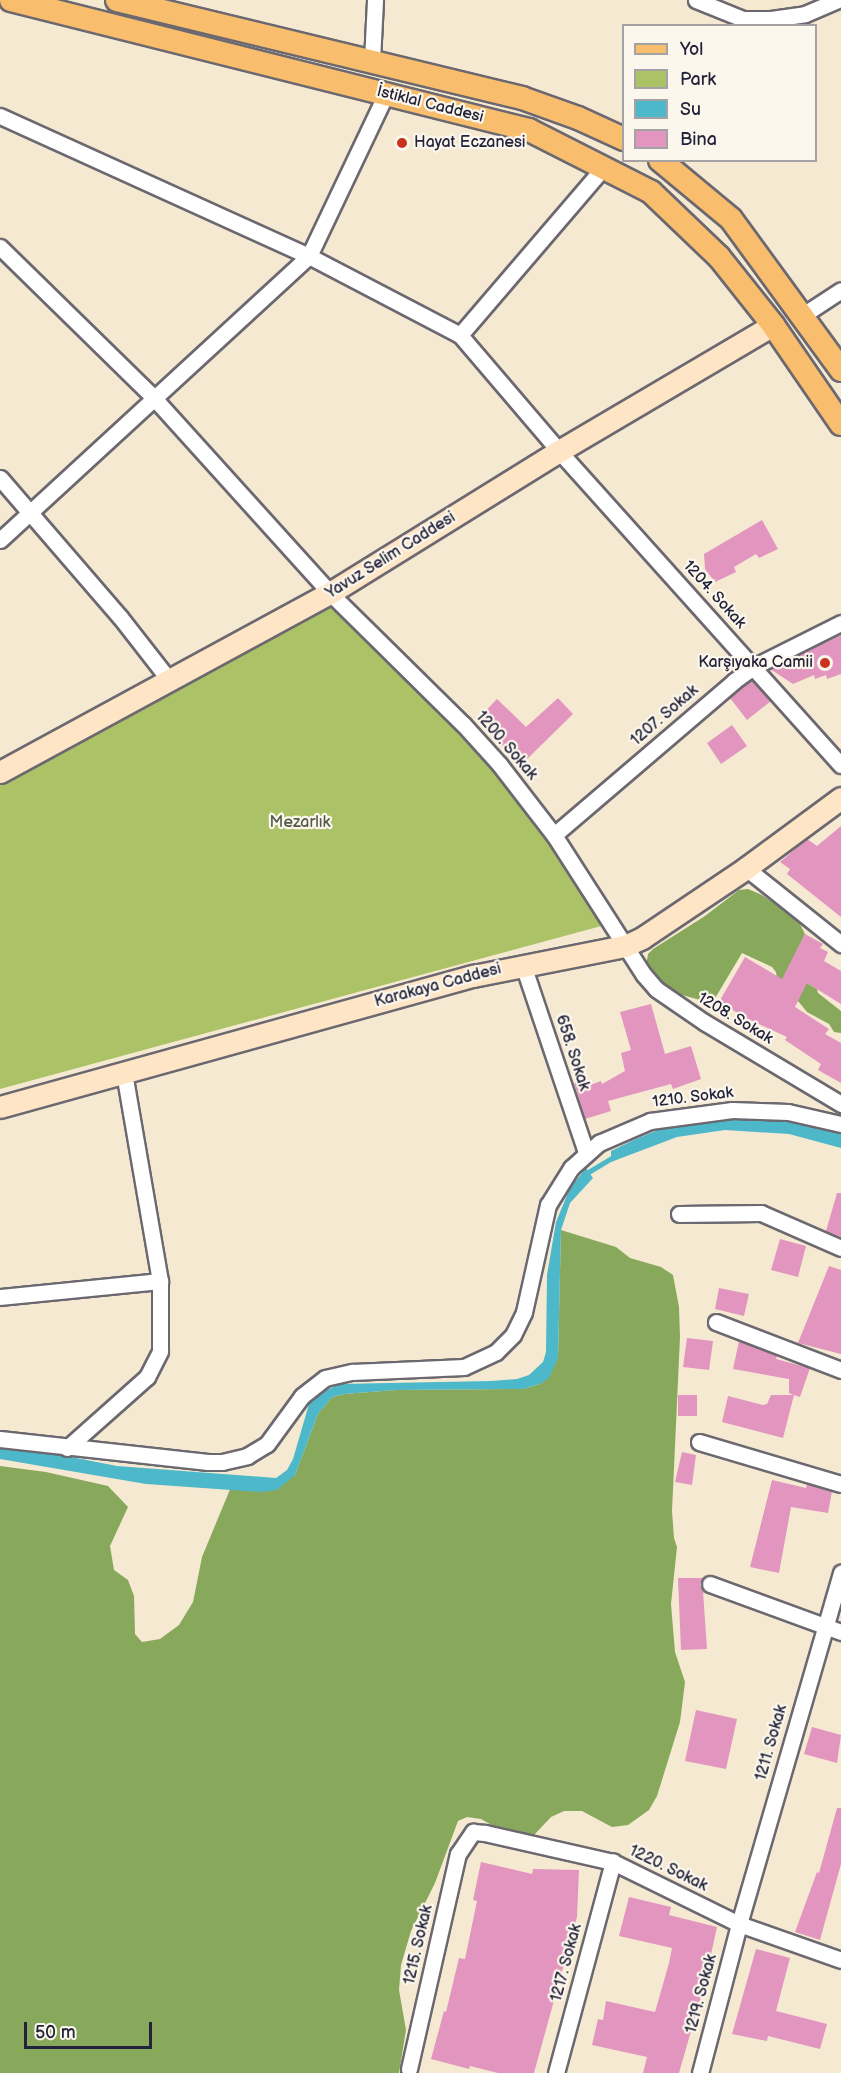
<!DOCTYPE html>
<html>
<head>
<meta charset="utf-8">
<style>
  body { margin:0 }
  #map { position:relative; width:841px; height:2073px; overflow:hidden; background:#f5e9d2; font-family:"Balsamiq Sans",sans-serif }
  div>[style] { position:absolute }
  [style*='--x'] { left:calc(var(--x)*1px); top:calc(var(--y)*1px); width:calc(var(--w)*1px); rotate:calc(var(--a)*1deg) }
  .green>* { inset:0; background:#abc266 }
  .forest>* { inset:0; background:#88a85b }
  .water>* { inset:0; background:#4db8ca }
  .stream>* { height:5px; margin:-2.5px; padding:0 2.5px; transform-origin:2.5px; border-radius:2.5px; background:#4db8ca }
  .building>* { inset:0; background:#e296bf }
  .roads { filter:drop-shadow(2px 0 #6c6870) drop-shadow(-2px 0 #6c6870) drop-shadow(0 2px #6c6870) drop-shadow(0 -2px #6c6870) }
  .street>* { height:15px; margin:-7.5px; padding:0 7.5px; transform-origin:7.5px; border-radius:7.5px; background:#fff }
  .secondary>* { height:21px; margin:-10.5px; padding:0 10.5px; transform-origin:10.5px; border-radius:10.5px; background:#fde5c5 }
  .primary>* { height:22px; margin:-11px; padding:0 11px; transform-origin:11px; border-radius:11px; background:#f9be6d }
  .dots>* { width:16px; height:16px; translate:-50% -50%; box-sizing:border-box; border:3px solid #fbf7ec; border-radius:50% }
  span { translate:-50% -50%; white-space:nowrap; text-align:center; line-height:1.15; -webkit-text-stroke:4.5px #fbf7ec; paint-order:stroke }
  .street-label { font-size:16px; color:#22223b }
  .poi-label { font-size:16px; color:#22223b }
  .left { translate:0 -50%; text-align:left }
  .right { translate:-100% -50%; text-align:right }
  .park-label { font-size:16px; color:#525a4a }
  .legend { position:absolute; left:622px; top:24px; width:195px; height:138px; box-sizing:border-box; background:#fbf7ec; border:2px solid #a4a2a5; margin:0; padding:8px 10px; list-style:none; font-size:18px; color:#22223b }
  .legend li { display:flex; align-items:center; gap:12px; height:30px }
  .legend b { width:30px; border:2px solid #a4a2a5 }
  .scale { position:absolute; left:24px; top:2022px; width:128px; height:27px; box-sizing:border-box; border:3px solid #22223b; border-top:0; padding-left:8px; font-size:18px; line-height:21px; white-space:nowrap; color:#22223b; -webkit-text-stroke:4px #fbf7ec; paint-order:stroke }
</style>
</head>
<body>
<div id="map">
  <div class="green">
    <div style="clip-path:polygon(332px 603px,500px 775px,526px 808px,605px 925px,0 1089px,0 784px)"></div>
  </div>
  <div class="forest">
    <div style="clip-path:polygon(748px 889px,762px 895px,798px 920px,805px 934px,792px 961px,798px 978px,817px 989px,818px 993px,841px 1011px,841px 1033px,834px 1032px,829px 1024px,807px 1012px,798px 1001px,778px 987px,776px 972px,772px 967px,742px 953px,714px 1000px,707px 1002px,675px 993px,660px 983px,646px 966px,648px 954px,653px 949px,705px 916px,739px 890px)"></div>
    <div style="clip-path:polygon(561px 1230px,616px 1247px,630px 1258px,661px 1267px,673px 1275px,679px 1307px,680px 1337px,672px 1511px,674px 1538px,677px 1547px,671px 1604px,675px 1652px,685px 1682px,680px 1722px,657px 1796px,649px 1810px,628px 1825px,612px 1827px,582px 1811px,564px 1811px,551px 1817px,534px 1835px,527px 1836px,502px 1831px,481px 1819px,467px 1817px,458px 1821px,435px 1883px,411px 1931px,401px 1965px,399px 1990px,406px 2030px,399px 2073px,0 2073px,0 1466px,46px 1472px,108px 1486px,128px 1507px,110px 1546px,114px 1570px,128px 1580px,134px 1596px,135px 1634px,142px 1642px,160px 1639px,179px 1625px,193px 1602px,202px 1557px,231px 1487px,295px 1475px,318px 1414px,332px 1397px,344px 1394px,396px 1390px,523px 1389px,540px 1384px,558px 1358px)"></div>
  </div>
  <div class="water">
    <div style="clip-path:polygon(716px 1118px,788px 1120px,841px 1134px,841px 1148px,789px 1134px,725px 1130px,677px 1137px,611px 1162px,611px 1151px,636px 1139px,665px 1127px)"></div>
    <div style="clip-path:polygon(586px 1168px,593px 1178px,570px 1203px,561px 1230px,558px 1358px,549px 1378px,540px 1384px,523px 1389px,396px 1390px,344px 1394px,332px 1397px,318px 1414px,295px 1475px,277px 1490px,261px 1492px,146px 1484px,0 1459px,0 1443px,117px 1466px,276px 1478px,287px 1470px,293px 1459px,309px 1404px,315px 1396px,339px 1384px,491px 1381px,517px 1379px,529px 1375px,543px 1362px,546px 1352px,547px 1275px,556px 1222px,570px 1188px)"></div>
  </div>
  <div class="stream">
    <div style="--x:585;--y:1174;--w:35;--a:-31"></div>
  </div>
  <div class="building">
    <div style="clip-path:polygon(762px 520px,778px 549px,759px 558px,756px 554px,734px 567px,736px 572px,715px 582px,705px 569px,704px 554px)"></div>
    <div style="clip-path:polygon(841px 635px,841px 674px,827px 679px,826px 675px,815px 679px,814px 675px,793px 684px,770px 669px)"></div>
    <div style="clip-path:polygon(752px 680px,771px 701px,747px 720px,730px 698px)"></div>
    <div style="clip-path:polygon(558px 698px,573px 714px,521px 765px,477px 720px,497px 699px,526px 727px)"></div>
    <div style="clip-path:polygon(732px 725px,747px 746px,721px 764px,707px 743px)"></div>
    <div style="clip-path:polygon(841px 826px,841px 917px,787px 874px,790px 869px,780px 862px,807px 839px,817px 846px)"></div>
    <div style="clip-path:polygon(805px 934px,823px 944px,820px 948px,828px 952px,824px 961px,841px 971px,841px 1004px,807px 983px,795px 1007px,829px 1029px,825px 1034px,841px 1043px,841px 1083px,818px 1070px,821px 1064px,785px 1040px,787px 1037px,748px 1019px,719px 1002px,745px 957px,782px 979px)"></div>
    <div style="clip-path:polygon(651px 1004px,665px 1054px,691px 1046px,701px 1079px,673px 1089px,671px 1084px,608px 1101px,611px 1111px,585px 1119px,574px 1083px,588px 1079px,590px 1085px,601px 1081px,602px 1084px,625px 1071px,621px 1053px,631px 1050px,620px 1012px)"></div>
    <div style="clip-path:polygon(837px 1193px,841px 1193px,841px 1237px,826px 1231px)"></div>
    <div style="clip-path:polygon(780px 1239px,806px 1246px,798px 1277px,771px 1270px)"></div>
    <div style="clip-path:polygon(829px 1266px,841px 1270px,841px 1354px,798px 1343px)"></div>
    <div style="clip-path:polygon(719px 1288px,749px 1294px,744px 1316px,715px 1309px)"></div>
    <div style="clip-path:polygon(687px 1338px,713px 1341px,709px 1370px,683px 1367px)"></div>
    <div style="clip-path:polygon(739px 1341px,777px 1356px,776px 1359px,810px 1368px,800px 1397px,794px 1395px,783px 1438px,722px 1422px,728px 1396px,763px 1405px,767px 1404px,771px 1395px,793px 1395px,789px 1393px,789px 1379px,733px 1369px)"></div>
    <div style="clip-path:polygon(678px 1395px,697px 1395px,697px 1416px,678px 1416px)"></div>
    <div style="clip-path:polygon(682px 1452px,696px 1455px,692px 1485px,675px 1482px)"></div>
    <div style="clip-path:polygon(772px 1480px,806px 1488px,807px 1484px,832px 1491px,828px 1513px,791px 1507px,779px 1573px,750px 1567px)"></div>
    <div style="clip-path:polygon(678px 1578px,703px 1578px,700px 1585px,703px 1591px,707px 1649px,681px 1650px)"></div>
    <div style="clip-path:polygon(696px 1710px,737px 1719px,726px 1769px,685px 1761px)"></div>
    <div style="clip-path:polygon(812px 1727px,841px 1735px,837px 1763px,804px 1754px)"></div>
    <div style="clip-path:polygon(837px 1808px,841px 1808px,841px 1864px,820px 1940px,795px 1932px,817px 1872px,819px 1873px)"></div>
    <div style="clip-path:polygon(481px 1862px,532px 1874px,533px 1869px,579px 1870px,577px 1917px,534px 2073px,498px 2073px,470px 2066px,469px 2069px,431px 2059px,444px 2011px,446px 2012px,459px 1958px,465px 1959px,477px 1901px,473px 1900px)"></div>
    <div style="clip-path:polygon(629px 1897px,671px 1907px,669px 1915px,717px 1927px,704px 1986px,679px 2073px,643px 2073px,647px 2057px,592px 2045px,598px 2019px,603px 2020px,606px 2001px,655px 2012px,669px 1963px,672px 1948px,619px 1936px)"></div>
    <div style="clip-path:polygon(756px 1949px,790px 1958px,776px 2011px,827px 2024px,820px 2049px,768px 2036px,767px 2041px,732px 2034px)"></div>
  </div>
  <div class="roads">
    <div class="street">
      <div style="--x:696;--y:0;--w:51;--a:22"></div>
      <div style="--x:743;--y:19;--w:28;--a:0"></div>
      <div style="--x:771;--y:19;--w:34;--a:-8"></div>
      <div style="--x:805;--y:14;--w:36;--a:-23"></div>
      <div style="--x:372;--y:60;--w:60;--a:-87.1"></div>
      <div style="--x:0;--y:116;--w:339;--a:24.4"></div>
      <div style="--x:309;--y:256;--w:170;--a:27.6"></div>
      <div style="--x:460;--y:335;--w:153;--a:49.5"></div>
      <div style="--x:559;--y:451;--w:422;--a:48.1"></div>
      <div style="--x:0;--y:247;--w:216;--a:44.4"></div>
      <div style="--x:154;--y:398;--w:263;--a:47.9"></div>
      <div style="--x:330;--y:593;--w:187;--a:44.6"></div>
      <div style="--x:463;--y:724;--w:55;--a:47.9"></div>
      <div style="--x:500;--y:765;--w:88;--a:52.4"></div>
      <div style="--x:554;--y:835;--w:166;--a:57.3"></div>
      <div style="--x:644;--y:975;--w:18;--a:49"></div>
      <div style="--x:656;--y:989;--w:58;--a:34.5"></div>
      <div style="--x:704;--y:1022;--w:160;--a:30.9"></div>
      <div style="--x:803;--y:315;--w:45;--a:-33.3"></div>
      <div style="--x:460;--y:335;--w:220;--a:-49.4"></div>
      <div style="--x:0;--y:478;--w:184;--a:49.2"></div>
      <div style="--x:120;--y:617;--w:81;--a:52"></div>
      <div style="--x:0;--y:540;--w:420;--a:-42.6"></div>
      <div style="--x:309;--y:256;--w:179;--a:-64.6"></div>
      <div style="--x:554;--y:835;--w:237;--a:-40.5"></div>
      <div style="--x:734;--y:681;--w:26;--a:-36"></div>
      <div style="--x:755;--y:666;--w:96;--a:-26.6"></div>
      <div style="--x:746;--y:868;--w:122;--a:38.7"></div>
      <div style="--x:523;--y:965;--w:197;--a:71.4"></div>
      <div style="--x:679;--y:1214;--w:82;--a:-0.7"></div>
      <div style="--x:761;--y:1213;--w:87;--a:23.6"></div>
      <div style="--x:0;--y:1297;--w:161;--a:-5.7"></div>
      <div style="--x:716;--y:1322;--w:134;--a:21"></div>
      <div style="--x:0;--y:1439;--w:209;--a:6.3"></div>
      <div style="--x:208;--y:1462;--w:14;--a:0"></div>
      <div style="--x:222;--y:1462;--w:26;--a:-13"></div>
      <div style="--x:247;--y:1456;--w:23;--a:-31"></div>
      <div style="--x:267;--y:1444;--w:59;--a:-53.9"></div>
      <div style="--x:302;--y:1396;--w:29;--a:-38"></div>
      <div style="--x:325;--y:1378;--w:28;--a:-13"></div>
      <div style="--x:352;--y:1372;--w:112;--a:-2.6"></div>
      <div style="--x:464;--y:1367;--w:35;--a:-25"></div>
      <div style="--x:496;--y:1352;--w:24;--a:-45"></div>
      <div style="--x:513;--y:1335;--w:25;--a:-64"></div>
      <div style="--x:524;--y:1312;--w:110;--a:-77.4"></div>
      <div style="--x:548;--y:1205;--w:44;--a:-58.1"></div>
      <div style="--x:571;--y:1168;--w:38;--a:-42"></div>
      <div style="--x:599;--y:1143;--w:56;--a:-23.3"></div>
      <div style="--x:650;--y:1121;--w:83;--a:-7.6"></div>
      <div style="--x:732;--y:1110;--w:56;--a:2"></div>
      <div style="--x:788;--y:1112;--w:54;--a:12.8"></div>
      <div style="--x:699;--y:1442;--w:148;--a:16.5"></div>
      <div style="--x:67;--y:1448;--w:107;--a:-41.6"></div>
      <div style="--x:147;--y:1377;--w:29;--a:-63"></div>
      <div style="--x:160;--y:1351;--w:70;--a:-90"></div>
      <div style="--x:160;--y:1281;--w:212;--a:-99.8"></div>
      <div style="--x:710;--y:1584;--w:140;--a:20.1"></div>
      <div style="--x:409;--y:2069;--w:221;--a:-77.2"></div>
      <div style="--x:458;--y:1854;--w:27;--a:-56"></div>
      <div style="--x:473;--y:1832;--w:12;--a:5"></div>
      <div style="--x:485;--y:1833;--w:131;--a:12.8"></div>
      <div style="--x:613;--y:1862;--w:140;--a:26.2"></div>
      <div style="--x:739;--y:1924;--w:108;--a:19.4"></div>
      <div style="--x:556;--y:2073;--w:219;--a:-74.9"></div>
      <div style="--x:700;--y:2073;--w:154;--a:-75.3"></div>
      <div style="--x:739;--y:1924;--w:366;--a:-73.8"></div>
    </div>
    <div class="secondary">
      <div style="--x:0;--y:772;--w:375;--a:-28.5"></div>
      <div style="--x:330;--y:593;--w:269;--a:-31.8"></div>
      <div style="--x:559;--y:451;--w:248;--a:-30.5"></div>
      <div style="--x:0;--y:1107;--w:491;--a:-15.5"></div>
      <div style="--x:473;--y:976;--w:155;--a:-11.2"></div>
      <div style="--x:625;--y:946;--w:19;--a:-25"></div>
      <div style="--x:642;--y:938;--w:125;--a:-33.9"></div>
      <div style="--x:746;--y:868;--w:118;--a:-36.4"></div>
    </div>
    <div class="primary">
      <div style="--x:11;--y:0;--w:534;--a:14.09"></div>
      <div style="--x:529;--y:130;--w:137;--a:26.9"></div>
      <div style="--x:651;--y:192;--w:94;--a:43.7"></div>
      <div style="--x:719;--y:257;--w:87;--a:51.5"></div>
      <div style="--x:773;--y:325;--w:120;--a:55.5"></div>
      <div style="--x:117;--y:0;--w:417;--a:13.6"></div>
      <div style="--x:522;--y:98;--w:59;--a:19.7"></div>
      <div style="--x:578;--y:118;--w:51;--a:24.5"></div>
      <div style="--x:660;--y:160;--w:92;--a:39.7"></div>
      <div style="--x:731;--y:219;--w:187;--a:53.9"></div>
    </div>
  </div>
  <div class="dots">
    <div style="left:402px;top:143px;background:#c8321e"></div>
    <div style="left:825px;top:663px;background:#c8321e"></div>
  </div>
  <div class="street-label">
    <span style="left:430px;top:105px;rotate:14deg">İstiklal Caddesi</span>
    <span style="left:391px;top:556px;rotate:-32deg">Yavuz Selim Caddesi</span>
    <span style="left:714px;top:595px;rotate:48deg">1204. Sokak</span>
    <span style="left:665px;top:716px;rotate:-41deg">1207. Sokak</span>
    <span style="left:506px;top:746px;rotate:49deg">1200. Sokak</span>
    <span style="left:438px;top:986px;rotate:-15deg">Karakaya Caddesi</span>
    <span style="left:735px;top:1019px;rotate:31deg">1208. Sokak</span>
    <span style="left:572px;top:1053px;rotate:72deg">658. Sokak</span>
    <span style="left:693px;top:1098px;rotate:-7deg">1210. Sokak</span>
    <span style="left:772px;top:1743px;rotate:-74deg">1211. Sokak</span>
    <span style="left:668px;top:1869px;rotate:26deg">1220. Sokak</span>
    <span style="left:419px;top:1945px;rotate:-77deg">1215. Sokak</span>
    <span style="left:567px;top:1963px;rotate:-75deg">1217. Sokak</span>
    <span style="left:702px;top:1994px;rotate:-75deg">1219. Sokak</span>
  </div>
  <div class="poi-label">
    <span class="left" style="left:414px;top:143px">Hayat Eczanesi</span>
    <span class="right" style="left:813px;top:663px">Karşıyaka Camii</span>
  </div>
  <div class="park-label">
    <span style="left:300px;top:823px">Mezarlık</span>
  </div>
  <ul class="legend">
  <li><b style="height:8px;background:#f9be6d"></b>Yol</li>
  <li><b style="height:16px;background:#abc266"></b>Park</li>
  <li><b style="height:16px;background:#4db8ca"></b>Su</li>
  <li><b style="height:16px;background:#e296bf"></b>Bina</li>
  </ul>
  <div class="scale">50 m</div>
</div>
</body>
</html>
